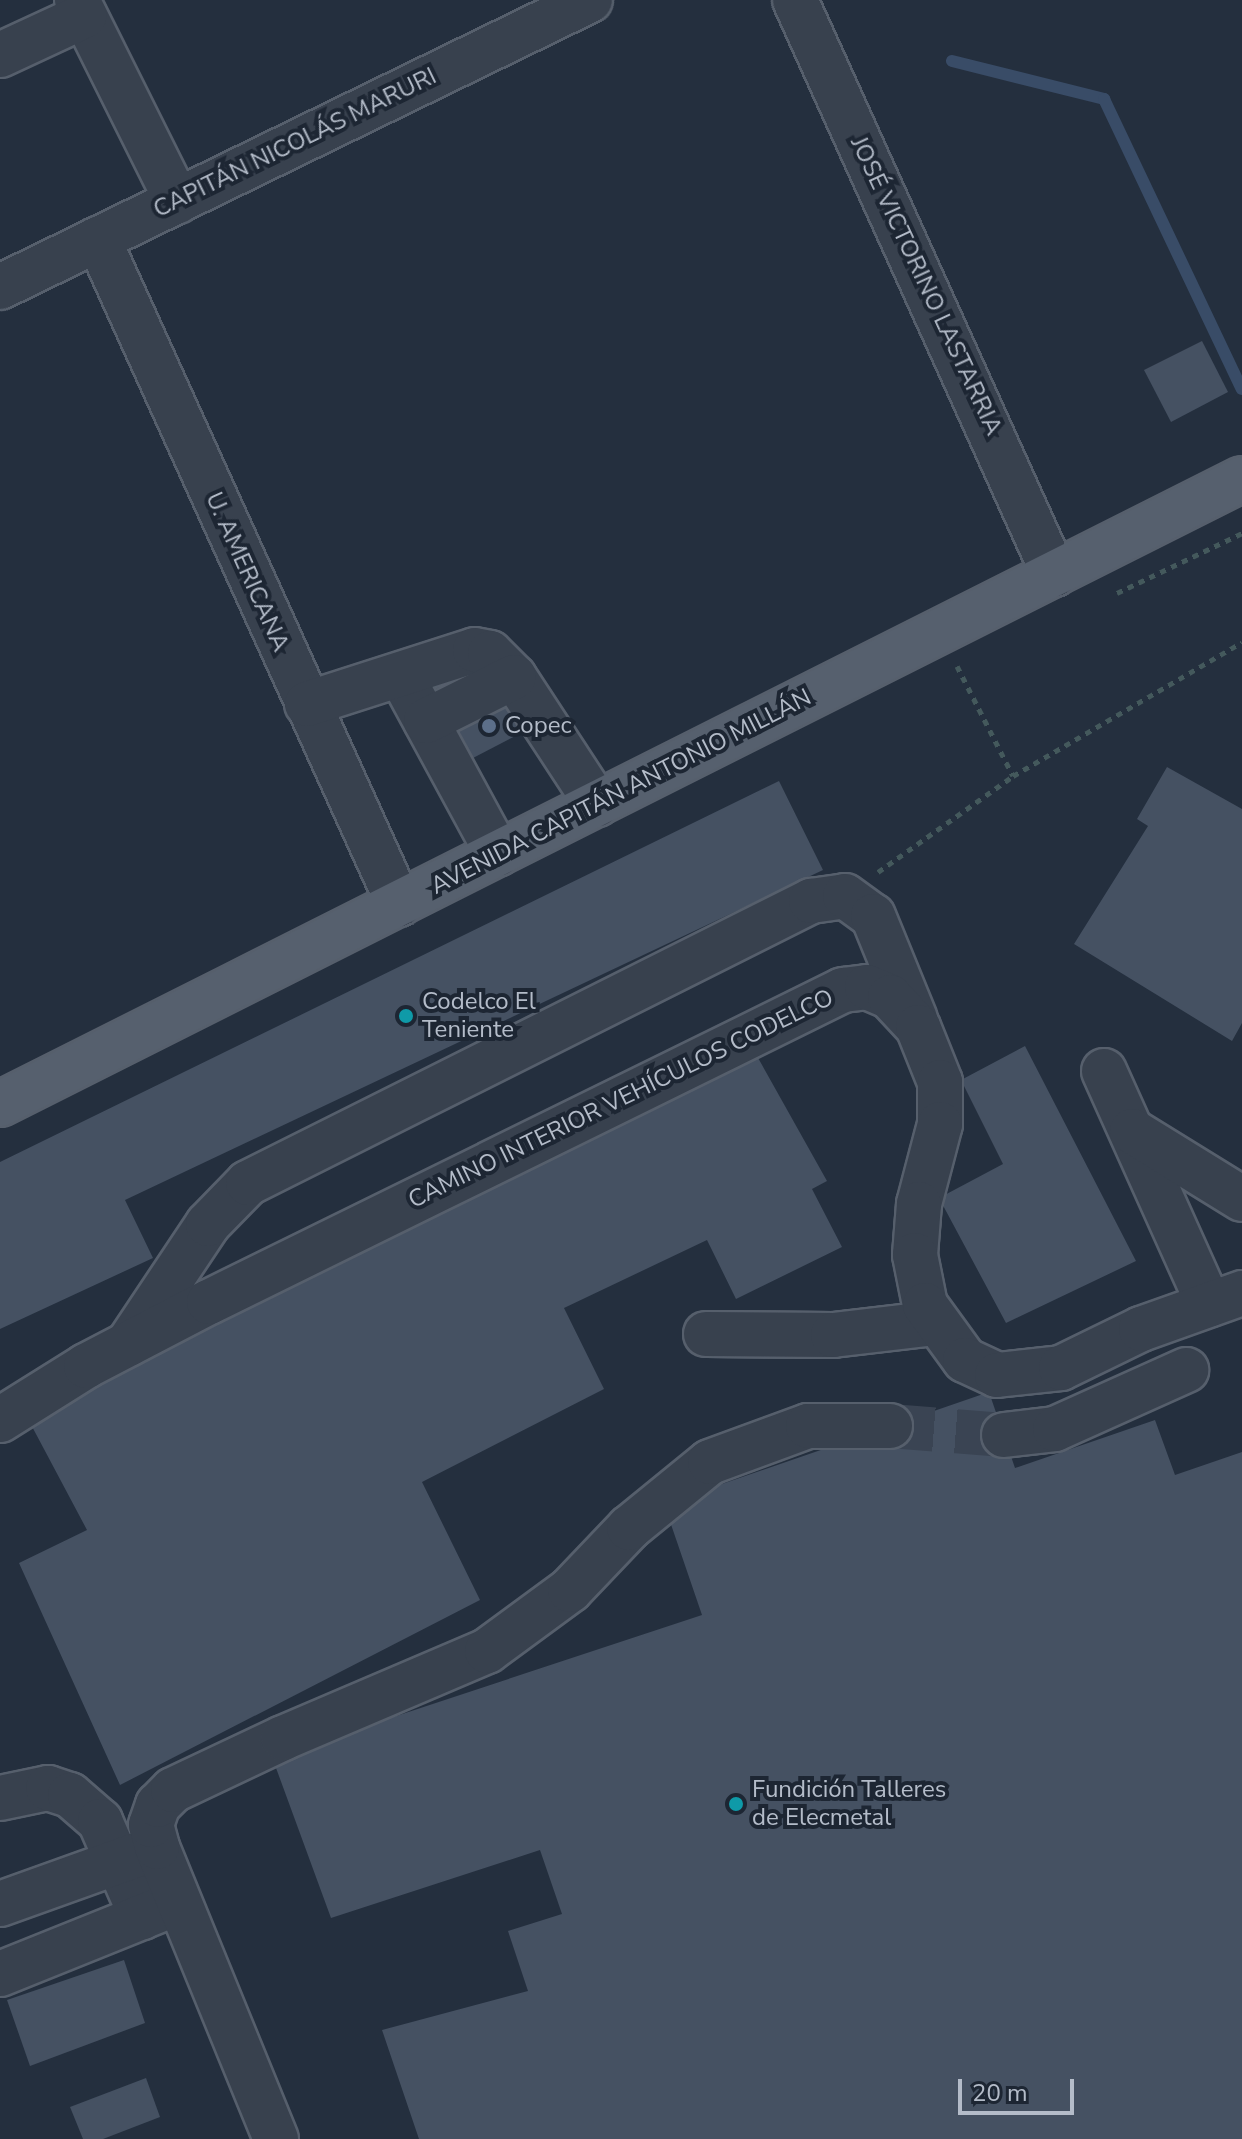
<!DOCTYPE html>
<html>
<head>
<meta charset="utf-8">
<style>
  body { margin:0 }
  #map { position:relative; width:1242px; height:2139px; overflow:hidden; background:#242f3e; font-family:"Nunito Sans",sans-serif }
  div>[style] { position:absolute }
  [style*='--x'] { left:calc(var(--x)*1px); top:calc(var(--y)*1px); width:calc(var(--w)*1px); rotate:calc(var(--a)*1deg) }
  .stream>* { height:12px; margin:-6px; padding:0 6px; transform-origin:6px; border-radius:6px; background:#394c67 }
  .building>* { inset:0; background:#455162 }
  .minor-tunnel>* { height:44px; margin-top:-22px; transform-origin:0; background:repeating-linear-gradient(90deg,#3a4453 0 44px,transparent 0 66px) }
  .path>* { height:5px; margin-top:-2.5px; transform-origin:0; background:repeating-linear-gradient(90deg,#44595c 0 6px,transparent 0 12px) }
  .roads { filter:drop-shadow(2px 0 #565f6c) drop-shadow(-2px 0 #565f6c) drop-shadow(0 2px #565f6c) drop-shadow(0 -2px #565f6c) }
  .minor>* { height:44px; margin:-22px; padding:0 22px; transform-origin:22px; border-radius:22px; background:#38414e }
  .major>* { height:44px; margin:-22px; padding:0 22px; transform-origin:22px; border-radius:22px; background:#56606e }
  .dots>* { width:22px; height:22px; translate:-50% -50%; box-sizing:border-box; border:4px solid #1d2633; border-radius:50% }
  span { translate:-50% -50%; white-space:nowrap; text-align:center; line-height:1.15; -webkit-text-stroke:8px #1d2633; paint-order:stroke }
  .street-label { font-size:24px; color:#b4bcc9 }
  .poi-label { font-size:24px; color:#b4bcc9 }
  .left { translate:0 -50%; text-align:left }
  .scale { position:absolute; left:958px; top:2079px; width:116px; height:36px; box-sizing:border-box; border:4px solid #b4bcc9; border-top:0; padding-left:10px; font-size:24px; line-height:28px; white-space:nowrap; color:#b4bcc9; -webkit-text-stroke:6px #1d2633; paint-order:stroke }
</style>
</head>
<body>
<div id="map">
  <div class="stream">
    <div style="--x:952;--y:61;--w:157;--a:14"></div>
    <div style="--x:1104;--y:99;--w:321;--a:64.6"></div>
  </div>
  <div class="building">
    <div style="clip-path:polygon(1202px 341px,1228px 392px,1171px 422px,1144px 370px)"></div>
    <div style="clip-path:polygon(504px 695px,523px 732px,473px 758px,454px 721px)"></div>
    <div style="clip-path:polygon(1167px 767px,1242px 809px,1242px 1023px,1232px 1041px,1074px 944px,1148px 826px,1137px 819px)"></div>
    <div style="clip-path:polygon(779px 781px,823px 870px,125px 1200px,153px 1258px,0 1329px,0 1162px)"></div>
    <div style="clip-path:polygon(1025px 1046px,1136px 1261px,1006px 1323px,939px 1198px,1003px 1164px,961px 1080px)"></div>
    <div style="clip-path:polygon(757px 1056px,827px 1181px,812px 1189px,842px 1247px,736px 1299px,707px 1240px,564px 1308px,604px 1389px,422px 1482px,480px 1600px,120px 1785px,19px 1563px,87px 1530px,28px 1419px)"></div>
    <div style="clip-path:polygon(989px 1392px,1015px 1468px,1155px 1420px,1175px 1475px,1242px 1452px,1242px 2139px,419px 2139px,382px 2030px,528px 1991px,508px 1931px,562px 1914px,540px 1850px,331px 1918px,272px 1757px,702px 1615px,664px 1504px)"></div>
    <div style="clip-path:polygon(124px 1960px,145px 2023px,30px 2066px,7px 2000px)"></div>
    <div style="clip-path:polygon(146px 2078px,160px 2117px,103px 2139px,83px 2139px,70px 2107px)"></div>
  </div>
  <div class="minor-tunnel">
    <div style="--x:890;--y:1426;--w:114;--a:4.5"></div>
  </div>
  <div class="path">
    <div style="--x:1117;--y:593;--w:139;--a:-25.6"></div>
    <div style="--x:957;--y:666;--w:123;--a:63"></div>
    <div style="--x:878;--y:872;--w:166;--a:-35.4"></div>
    <div style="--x:1013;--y:776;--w:265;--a:-30.3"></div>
  </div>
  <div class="roads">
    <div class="minor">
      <div style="--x:77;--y:0;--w:225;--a:63.5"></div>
      <div style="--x:795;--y:0;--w:630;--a:65.71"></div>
      <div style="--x:0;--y:55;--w:93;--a:-24.9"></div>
      <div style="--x:98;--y:239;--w:730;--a:65.65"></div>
      <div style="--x:0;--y:287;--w:656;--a:-25.94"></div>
      <div style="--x:402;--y:677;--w:201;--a:61.5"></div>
      <div style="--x:307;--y:704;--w:176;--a:-17.8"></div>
      <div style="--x:475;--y:650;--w:15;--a:11"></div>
      <div style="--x:490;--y:653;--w:34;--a:45"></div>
      <div style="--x:514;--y:677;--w:152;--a:56.8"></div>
      <div style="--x:426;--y:721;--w:98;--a:-26.6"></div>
      <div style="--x:1104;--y:1071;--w:256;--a:65.8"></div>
      <div style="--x:1132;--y:1131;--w:129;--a:31.7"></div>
      <div style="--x:706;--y:1334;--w:127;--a:0.5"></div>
      <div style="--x:833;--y:1335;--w:103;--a:-6.7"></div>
      <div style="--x:128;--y:1344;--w:144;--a:-56.3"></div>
      <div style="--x:208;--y:1224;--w:57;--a:-45.7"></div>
      <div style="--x:248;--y:1183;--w:630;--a:-26.61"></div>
      <div style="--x:811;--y:901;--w:34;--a:-8"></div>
      <div style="--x:845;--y:896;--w:34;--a:36"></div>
      <div style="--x:873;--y:916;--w:111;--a:67.8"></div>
      <div style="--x:0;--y:1420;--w:102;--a:-32.1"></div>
      <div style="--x:86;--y:1366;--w:139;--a:-27.5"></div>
      <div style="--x:209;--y:1302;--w:707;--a:-26.2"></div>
      <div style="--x:843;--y:990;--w:24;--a:-7"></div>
      <div style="--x:867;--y:987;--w:25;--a:23"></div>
      <div style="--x:890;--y:997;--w:41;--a:47"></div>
      <div style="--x:918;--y:1027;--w:59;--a:68.2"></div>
      <div style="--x:940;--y:1082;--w:42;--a:90"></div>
      <div style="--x:940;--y:1124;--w:83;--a:104.7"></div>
      <div style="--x:919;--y:1204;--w:51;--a:94.5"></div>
      <div style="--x:915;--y:1255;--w:51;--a:78.7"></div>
      <div style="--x:925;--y:1305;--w:68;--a:54"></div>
      <div style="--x:965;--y:1360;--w:35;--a:25"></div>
      <div style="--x:997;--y:1375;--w:64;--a:-6.2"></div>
      <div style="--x:1061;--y:1368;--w:89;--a:-26"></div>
      <div style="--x:1141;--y:1329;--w:107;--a:-19.6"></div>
      <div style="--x:1004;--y:1435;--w:51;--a:-6.7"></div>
      <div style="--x:1055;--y:1429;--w:144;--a:-24.2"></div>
      <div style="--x:0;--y:1798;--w:49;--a:-11.8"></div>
      <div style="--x:48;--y:1788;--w:23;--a:18"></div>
      <div style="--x:70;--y:1795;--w:40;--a:41"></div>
      <div style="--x:100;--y:1821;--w:105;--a:66.4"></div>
      <div style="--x:0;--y:1904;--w:157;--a:-19.7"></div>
      <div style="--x:0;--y:1974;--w:182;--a:-21.9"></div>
      <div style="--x:276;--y:2139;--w:315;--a:-112.2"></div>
      <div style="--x:157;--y:1847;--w:23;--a:-105"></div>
      <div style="--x:151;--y:1825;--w:21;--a:-71"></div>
      <div style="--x:158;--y:1805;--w:21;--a:-45"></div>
      <div style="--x:173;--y:1790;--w:122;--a:-25.3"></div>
      <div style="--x:283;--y:1738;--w:222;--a:-23.1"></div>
      <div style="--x:487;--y:1651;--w:103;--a:-36.3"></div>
      <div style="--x:570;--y:1590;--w:86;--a:-46.4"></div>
      <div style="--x:629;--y:1528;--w:104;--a:-39.2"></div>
      <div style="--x:710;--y:1462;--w:104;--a:-20.2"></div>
      <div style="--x:808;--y:1426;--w:82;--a:0"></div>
    </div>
    <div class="major">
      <div style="--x:0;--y:1104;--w:1390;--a:-26.71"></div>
    </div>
  </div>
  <div class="dots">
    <div style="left:489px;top:726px;background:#5c6f8a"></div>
    <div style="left:406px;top:1016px;background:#0f9aa8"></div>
    <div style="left:736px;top:1804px;background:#0f9aa8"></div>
  </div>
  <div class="street-label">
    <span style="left:295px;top:143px;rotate:-26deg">CAPITÁN NICOLÁS MARURI</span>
    <span style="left:926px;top:286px;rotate:65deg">JOSÉ VICTORINO LASTARRIA</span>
    <span style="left:247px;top:572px;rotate:66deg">U. AMERICANA</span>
    <span style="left:621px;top:792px;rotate:-27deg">AVENIDA CAPITÁN ANTONIO MILLÁN</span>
    <span style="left:621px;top:1099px;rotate:-26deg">CAMINO INTERIOR VEHÍCULOS CODELCO</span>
  </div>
  <div class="poi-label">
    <span class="left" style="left:505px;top:726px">Copec</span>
    <span class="left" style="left:422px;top:1016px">Codelco El<br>Teniente</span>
    <span class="left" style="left:752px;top:1804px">Fundición Talleres<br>de Elecmetal</span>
  </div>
  <div class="scale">20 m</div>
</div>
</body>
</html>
